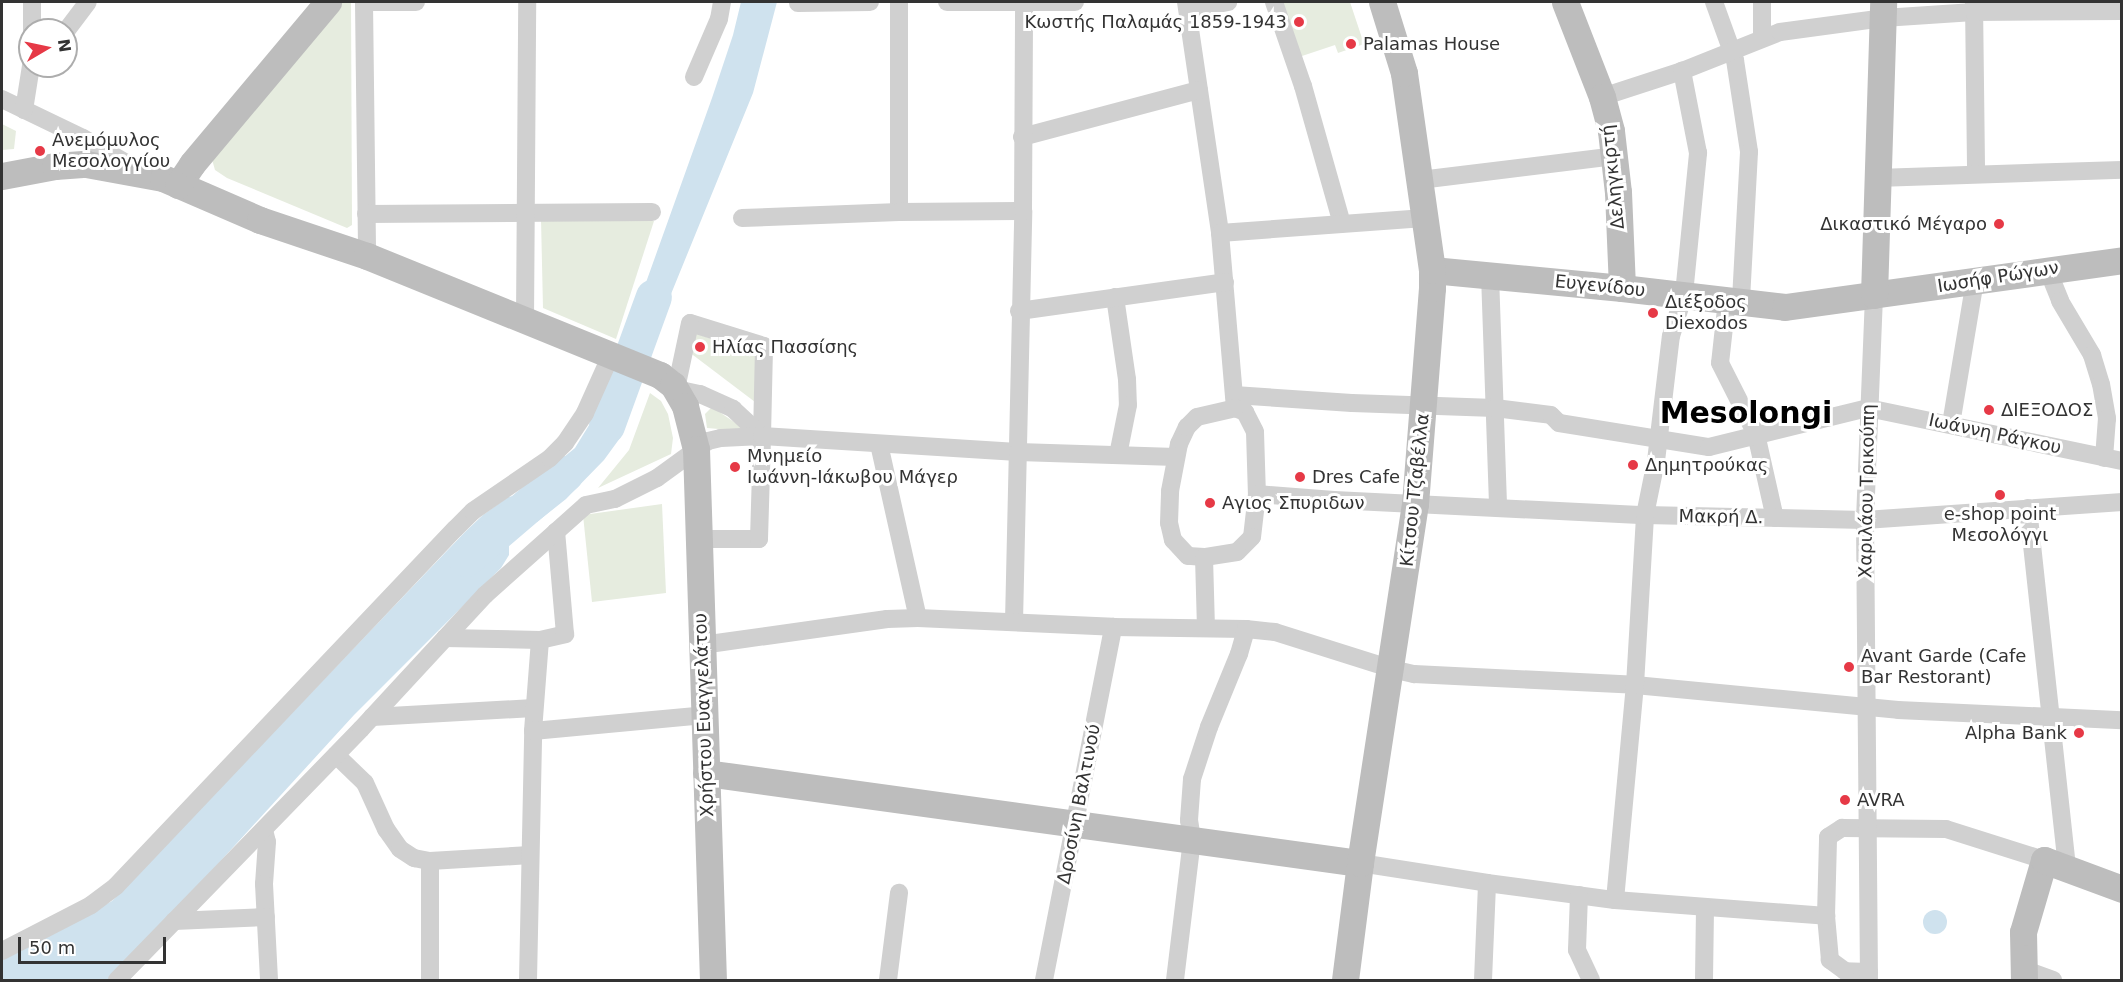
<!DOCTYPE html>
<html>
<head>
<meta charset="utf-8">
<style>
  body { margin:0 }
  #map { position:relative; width:2123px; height:982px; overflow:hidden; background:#fff; font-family:"DejaVu Sans",sans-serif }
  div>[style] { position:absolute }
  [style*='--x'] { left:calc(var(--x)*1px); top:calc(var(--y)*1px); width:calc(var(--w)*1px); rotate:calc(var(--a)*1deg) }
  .green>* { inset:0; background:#e6ecdf }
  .water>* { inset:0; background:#cfe2ee }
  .round { border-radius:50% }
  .river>* { height:36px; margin:-18px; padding:0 18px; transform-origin:18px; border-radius:18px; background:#cfe2ee }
  .street>* { height:18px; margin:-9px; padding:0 9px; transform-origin:9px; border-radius:9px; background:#d0d0d0 }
  .secondary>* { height:27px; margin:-13.5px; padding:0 13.5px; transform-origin:13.5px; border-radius:13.5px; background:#bdbdbd }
  .dots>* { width:16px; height:16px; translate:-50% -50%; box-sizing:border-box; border:3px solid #fff; border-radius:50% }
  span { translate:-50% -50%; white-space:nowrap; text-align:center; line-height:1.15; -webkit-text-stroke:6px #fff; paint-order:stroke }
  .poi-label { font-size:18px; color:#333 }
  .right { translate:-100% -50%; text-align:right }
  .left { translate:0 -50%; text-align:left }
  .street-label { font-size:18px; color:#333 }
  .town-label { font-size:30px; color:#000; font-weight:700 }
  .frame { position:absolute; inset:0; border:3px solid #333; pointer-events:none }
  .north { position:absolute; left:18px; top:18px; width:60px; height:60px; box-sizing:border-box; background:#fff; border:2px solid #adadad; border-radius:50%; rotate:81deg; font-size:16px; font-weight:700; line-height:24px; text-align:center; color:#333 }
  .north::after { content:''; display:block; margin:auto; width:21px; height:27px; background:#e63946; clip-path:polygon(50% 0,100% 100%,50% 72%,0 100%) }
  .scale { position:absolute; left:18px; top:937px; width:148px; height:27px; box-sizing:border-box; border:3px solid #333; border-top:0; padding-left:8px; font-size:18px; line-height:21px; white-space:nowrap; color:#333; -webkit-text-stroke:4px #fff; paint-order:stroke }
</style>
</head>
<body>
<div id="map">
  <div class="green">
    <div style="clip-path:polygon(340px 2px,351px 2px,352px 225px,347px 228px,227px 178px,215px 170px,211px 156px)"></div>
    <div style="clip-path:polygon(1282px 2px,1350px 2px,1364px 44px,1338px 53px,1335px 45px,1299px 57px)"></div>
    <div style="clip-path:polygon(2px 124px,16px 131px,14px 149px,2px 150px)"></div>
    <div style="clip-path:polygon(541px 219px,654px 221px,616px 339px,543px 308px)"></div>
    <div style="clip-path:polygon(695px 333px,756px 355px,755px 402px,689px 352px)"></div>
    <div style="clip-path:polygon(650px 393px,661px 401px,668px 414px,673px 438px,671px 454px,598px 488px,629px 450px)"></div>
    <div style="clip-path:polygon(712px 407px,743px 428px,743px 431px,707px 428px,705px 414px)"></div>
    <div style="clip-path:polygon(662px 504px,666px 593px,592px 602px,583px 515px)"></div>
  </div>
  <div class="water">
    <div style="clip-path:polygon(741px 2px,777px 2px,753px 93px,649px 348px,630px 341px,639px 302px,712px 98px,733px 35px)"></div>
    <div style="clip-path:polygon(618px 378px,636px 386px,628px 419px,620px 438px,604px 460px,566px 499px,537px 522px,533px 516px,518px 520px,521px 531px,511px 536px,506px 520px,529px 510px,518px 495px,575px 448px)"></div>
    <div style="clip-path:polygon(514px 496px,516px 506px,501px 516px,509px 541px,509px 555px,501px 568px,354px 715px,112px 980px,2px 980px,2px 959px,112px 901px,465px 532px,483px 515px,508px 497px)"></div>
    <div class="round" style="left:1923px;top:910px;width:24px;height:24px"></div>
  </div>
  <div class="river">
    <div style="--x:607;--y:426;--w:137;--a:-70"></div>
    <div style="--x:466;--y:559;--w:131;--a:-40.4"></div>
  </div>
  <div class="street">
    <div style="--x:364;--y:2;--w:254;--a:89.3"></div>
    <div style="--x:364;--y:2;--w:52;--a:0"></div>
    <div style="--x:899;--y:2;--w:210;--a:90"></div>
    <div style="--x:947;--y:2;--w:128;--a:0"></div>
    <div style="--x:1186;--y:2;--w:233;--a:81.6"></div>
    <div style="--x:1220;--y:233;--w:176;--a:85.1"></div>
    <div style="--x:1274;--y:2;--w:89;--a:71"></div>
    <div style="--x:1303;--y:86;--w:143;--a:74.2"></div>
    <div style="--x:1714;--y:2;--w:62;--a:70.1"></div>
    <div style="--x:1735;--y:60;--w:93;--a:81.3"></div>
    <div style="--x:1749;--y:152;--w:150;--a:93.1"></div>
    <div style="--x:1762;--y:2;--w:36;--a:90"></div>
    <div style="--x:1974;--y:2;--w:172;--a:89.3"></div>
    <div style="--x:798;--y:3;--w:72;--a:-0.8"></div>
    <div style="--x:1188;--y:10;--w:41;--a:-11.3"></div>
    <div style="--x:32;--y:30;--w:28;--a:-90"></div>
    <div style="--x:66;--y:31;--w:36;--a:-53"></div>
    <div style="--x:694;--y:77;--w:63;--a:-66.7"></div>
    <div style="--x:719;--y:19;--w:17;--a:-80"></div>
    <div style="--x:1602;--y:97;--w:84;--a:-18"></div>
    <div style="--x:1682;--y:71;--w:105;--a:-21.7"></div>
    <div style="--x:1780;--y:32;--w:104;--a:-7.7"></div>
    <div style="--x:1883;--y:18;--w:91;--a:-3.8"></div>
    <div style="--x:1974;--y:12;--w:148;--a:-0.4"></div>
    <div style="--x:2;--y:99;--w:90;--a:25.7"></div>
    <div style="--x:83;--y:138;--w:58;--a:30.1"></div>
    <div style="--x:24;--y:110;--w:45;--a:-81"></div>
    <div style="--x:1022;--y:137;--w:183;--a:-14.9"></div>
    <div style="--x:1877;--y:178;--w:245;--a:-1.9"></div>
    <div style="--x:1420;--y:180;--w:196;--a:-7"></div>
    <div style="--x:366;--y:214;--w:286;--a:-0.4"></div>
    <div style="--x:742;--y:218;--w:157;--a:-2.2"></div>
    <div style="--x:899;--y:212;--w:124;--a:-0.5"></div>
    <div style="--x:1220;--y:233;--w:205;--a:-4.2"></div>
    <div style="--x:2047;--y:268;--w:35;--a:68"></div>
    <div style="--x:2060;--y:301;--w:63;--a:59.3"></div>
    <div style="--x:2092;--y:355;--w:30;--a:73"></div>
    <div style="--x:2101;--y:384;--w:35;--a:80"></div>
    <div style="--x:2107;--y:418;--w:40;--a:94.3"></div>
    <div style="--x:1490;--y:275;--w:233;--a:88"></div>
    <div style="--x:1115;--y:297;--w:83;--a:81.7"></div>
    <div style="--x:1127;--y:379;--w:26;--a:88"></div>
    <div style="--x:1128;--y:405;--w:51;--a:101.3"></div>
    <div style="--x:1727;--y:300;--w:63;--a:96.3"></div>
    <div style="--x:1720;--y:363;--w:80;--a:63.1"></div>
    <div style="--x:1756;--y:434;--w:86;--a:77.3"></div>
    <div style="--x:1019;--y:311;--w:208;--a:-8"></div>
    <div style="--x:525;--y:320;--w:318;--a:-89.6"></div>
    <div style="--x:1234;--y:395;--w:118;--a:3.9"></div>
    <div style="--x:1352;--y:403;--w:143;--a:2"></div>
    <div style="--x:1495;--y:408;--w:56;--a:7.1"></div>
    <div style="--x:1551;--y:415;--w:11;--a:45"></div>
    <div style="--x:1559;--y:423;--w:152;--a:9.1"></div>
    <div style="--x:1709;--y:447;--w:164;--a:-13.8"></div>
    <div style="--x:1868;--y:408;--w:259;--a:11.8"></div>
    <div style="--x:1235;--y:408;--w:11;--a:22"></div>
    <div style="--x:1245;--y:412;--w:22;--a:63"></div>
    <div style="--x:1255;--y:432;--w:62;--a:88.2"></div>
    <div style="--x:1257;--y:494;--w:43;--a:96.6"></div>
    <div style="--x:1252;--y:537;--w:21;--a:135"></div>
    <div style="--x:1237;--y:552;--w:33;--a:171"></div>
    <div style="--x:1204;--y:557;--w:16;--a:-176"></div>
    <div style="--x:1188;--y:556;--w:22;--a:-133"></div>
    <div style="--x:1173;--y:540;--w:17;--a:-103"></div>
    <div style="--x:1169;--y:523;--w:32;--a:-88"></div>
    <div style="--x:1170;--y:491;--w:48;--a:-79.2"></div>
    <div style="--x:1179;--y:444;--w:19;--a:-65"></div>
    <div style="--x:1187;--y:427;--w:14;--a:-45"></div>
    <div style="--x:1197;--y:417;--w:39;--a:-13"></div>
    <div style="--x:1951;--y:424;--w:145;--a:-80.5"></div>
    <div style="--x:879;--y:444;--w:178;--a:77.4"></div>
    <div style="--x:1257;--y:494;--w:77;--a:4.5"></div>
    <div style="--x:1334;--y:500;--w:311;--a:2.8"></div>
    <div style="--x:1645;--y:515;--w:220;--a:1.3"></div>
    <div style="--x:1865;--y:520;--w:258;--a:-4"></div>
    <div style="--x:2028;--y:508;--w:361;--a:83.8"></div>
    <div style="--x:699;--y:539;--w:60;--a:0"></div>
    <div style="--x:759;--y:539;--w:103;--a:-88.3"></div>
    <div style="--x:762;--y:436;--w:90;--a:-88.7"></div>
    <div style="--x:764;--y:346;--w:77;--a:-162.7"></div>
    <div style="--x:690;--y:323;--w:67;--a:102"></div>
    <div style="--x:676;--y:389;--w:25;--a:12"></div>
    <div style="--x:700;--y:394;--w:36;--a:24"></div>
    <div style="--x:733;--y:409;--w:40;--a:43"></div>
    <div style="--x:1204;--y:557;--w:70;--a:88.4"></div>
    <div style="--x:1014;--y:622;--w:411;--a:-88.7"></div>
    <div style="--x:1023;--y:211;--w:209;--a:-89.7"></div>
    <div style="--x:445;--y:638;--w:95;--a:1.2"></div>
    <div style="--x:702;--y:645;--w:187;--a:-8"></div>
    <div style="--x:887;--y:619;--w:31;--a:-2"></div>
    <div style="--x:918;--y:618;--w:195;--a:2.6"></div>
    <div style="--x:1113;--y:627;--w:133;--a:0.9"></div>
    <div style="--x:1246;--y:629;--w:29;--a:6"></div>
    <div style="--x:1275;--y:632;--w:123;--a:17.5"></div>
    <div style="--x:1392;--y:669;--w:23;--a:13"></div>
    <div style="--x:1414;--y:674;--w:221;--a:2.8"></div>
    <div style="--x:1635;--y:685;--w:264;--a:5.4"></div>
    <div style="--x:1898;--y:710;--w:224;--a:2.6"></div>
    <div style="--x:372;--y:717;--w:162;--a:-3.2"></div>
    <div style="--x:533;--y:731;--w:91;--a:-85.6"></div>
    <div style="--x:540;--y:640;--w:26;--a:-13"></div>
    <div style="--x:565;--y:634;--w:103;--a:-95"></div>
    <div style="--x:336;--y:755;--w:40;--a:44"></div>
    <div style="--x:365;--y:783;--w:51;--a:65.5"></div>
    <div style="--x:386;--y:829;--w:24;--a:55"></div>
    <div style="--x:400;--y:849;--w:17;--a:33"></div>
    <div style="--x:414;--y:858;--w:16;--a:11"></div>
    <div style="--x:430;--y:861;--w:100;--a:-3.4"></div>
    <div style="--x:264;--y:830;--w:12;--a:76"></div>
    <div style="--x:267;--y:842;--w:42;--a:94.1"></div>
    <div style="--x:264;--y:884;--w:96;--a:87"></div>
    <div style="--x:430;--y:861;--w:119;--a:90"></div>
    <div style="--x:1360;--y:863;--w:129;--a:8.9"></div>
    <div style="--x:1487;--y:883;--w:129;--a:7.6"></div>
    <div style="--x:1615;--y:900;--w:212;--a:4.3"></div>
    <div style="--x:1579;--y:895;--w:55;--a:92.1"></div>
    <div style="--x:1577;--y:950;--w:33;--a:65"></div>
    <div style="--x:1615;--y:900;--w:216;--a:-84.7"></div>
    <div style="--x:1635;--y:685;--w:170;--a:-86.6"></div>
    <div style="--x:1645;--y:515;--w:55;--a:-78.5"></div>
    <div style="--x:1656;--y:461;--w:126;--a:-83.2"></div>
    <div style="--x:1671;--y:336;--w:44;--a:-72.8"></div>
    <div style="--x:1684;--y:294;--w:142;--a:-84.3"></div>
    <div style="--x:1698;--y:153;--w:84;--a:-101"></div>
    <div style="--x:174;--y:921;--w:92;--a:-2.5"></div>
    <div style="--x:2;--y:951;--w:100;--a:-27.3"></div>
    <div style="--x:91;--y:905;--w:31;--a:-37"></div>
    <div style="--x:116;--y:886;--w:492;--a:-46.5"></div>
    <div style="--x:455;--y:529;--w:25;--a:-45"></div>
    <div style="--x:473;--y:511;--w:93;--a:-34.5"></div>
    <div style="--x:550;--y:458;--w:21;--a:-45"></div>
    <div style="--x:565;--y:443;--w:36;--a:-56"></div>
    <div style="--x:585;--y:413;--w:64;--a:-65.9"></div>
    <div style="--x:2023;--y:969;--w:32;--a:20"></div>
    <div style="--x:1869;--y:972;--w:24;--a:-178"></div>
    <div style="--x:1845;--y:971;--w:19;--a:-144"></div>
    <div style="--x:1830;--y:960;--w:44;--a:-95.2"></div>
    <div style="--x:1826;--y:916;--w:79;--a:-88.5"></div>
    <div style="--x:1828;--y:837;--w:17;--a:-33"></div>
    <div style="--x:1842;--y:828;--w:104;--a:0.6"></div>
    <div style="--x:1946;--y:829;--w:103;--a:17.6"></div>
    <div style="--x:117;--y:980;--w:350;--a:-45.8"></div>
    <div style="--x:361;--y:729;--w:183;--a:-47.2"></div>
    <div style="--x:485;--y:595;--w:135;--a:-41.7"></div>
    <div style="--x:586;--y:505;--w:30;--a:-12"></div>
    <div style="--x:615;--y:499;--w:47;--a:-26.6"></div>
    <div style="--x:657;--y:478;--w:63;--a:-36"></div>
    <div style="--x:708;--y:441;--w:13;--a:-13"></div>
    <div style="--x:721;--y:438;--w:41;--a:-2.8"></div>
    <div style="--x:762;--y:436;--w:256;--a:3.6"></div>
    <div style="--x:1018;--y:452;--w:158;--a:1.8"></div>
    <div style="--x:528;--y:980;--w:249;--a:-88.8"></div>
    <div style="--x:533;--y:731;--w:172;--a:-5.3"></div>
    <div style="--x:888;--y:980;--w:88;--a:-82.8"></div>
    <div style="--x:1044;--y:980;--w:360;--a:-78.9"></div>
    <div style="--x:1175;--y:980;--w:142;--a:-83.1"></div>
    <div style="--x:1192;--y:839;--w:19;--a:-99"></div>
    <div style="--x:1189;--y:820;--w:41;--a:-85.8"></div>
    <div style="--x:1192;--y:779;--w:55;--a:-71.9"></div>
    <div style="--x:1209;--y:727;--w:79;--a:-67.7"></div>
    <div style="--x:1239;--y:654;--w:26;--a:-74"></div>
    <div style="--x:1483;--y:980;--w:97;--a:-87.6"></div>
    <div style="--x:1704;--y:980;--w:72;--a:-89.2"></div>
    <div style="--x:1869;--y:980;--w:460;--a:-90.5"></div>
    <div style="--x:1865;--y:520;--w:225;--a:-87.7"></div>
  </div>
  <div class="secondary">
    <div style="--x:1565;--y:2;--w:102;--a:68.7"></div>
    <div style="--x:1602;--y:97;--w:35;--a:75"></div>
    <div style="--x:1611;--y:131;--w:61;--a:83.5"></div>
    <div style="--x:1618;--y:192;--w:96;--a:87.6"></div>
    <div style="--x:2;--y:176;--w:54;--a:-10.7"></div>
    <div style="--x:55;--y:166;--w:31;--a:-4"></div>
    <div style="--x:86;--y:164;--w:78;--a:10.3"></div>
    <div style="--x:163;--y:178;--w:106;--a:23.4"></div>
    <div style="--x:260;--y:220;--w:113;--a:18.6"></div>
    <div style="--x:367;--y:256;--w:316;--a:22.1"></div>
    <div style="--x:660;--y:375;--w:16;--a:38"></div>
    <div style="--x:673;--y:385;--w:24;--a:60"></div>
    <div style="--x:685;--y:406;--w:44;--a:75.7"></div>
    <div style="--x:696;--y:449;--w:531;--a:88.17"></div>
    <div style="--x:178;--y:185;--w:25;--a:-56"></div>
    <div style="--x:192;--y:164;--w:212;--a:-50"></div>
    <div style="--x:1432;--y:270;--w:191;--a:5.4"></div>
    <div style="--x:1622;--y:288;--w:164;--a:6.6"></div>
    <div style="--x:1785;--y:307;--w:340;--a:-7.9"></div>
    <div style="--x:1874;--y:295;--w:293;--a:-88.2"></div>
    <div style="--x:706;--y:773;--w:660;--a:7.84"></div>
    <div style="--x:1345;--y:980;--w:118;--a:-82.7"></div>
    <div style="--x:1360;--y:863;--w:363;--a:-81.3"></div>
    <div style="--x:1415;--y:504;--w:217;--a:-85.5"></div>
    <div style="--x:1432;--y:288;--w:18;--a:-90"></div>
    <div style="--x:1432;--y:270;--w:199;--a:-98.1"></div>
    <div style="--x:1404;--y:73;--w:74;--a:-107.2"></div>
    <div style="--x:2024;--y:980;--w:48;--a:-91.2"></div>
    <div style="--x:2023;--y:932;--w:75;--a:-73.7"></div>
    <div style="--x:2044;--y:860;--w:83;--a:20.4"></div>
  </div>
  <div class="dots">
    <div style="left:1299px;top:22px;background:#e63946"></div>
    <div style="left:1351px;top:44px;background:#e63946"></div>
    <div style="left:40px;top:151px;background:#e63946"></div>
    <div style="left:1999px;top:224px;background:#e63946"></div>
    <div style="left:1653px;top:313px;background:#e63946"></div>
    <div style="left:700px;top:347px;background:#e63946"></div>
    <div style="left:1989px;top:410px;background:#e63946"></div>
    <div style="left:1633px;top:465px;background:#e63946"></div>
    <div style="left:735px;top:467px;background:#e63946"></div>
    <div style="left:1300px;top:477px;background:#e63946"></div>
    <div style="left:2000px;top:495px;background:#e63946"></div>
    <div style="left:1210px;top:503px;background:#e63946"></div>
    <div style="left:1849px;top:667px;background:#e63946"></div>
    <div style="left:2079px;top:733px;background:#e63946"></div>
    <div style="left:1845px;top:800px;background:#e63946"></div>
  </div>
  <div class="poi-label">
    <span class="right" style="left:1287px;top:22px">Κωστής Παλαμάς 1859-1943</span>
    <span class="left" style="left:1363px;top:44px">Palamas House</span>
    <span class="left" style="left:52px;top:151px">Ανεμόμυλος<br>Μεσολογγίου</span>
    <span class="right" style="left:1987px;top:224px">Δικαστικό Μέγαρο</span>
    <span class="left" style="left:1665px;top:313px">Διέξοδος<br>Diexodos</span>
    <span class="left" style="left:712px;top:347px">Ηλίας Πασσίσης</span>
    <span class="left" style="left:2001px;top:410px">ΔΙΕΞΟΔΟΣ</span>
    <span class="left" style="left:747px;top:467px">Μνημείο<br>Ιωάννη-Ιάκωβου Μάγερ</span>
    <span class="left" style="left:1645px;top:465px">Δημητρούκας</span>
    <span class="left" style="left:1312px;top:477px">Dres Cafe</span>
    <span class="left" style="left:1222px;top:503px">Αγιος Σπυριδων</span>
    <span style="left:2000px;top:525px">e-shop point<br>Μεσολόγγι</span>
    <span class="left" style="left:1861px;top:667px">Avant Garde (Cafe<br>Bar Restorant)</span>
    <span class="right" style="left:2067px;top:733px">Alpha Bank</span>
    <span class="left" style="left:1857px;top:800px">AVRA</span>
  </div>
  <div class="street-label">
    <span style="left:1613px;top:177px;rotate:-96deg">Δεληγκιρτή</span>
    <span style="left:1998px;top:277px;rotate:-9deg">Ιωσήφ Ρώγων</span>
    <span style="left:1600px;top:286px;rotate:6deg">Ευγενίδου</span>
    <span style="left:1995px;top:434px;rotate:12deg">Ιωάννη Ράγκου</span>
    <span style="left:1415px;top:490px;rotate:-84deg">Κίτσου Τζαβέλλα</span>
    <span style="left:1867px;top:491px;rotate:-89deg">Χαριλάου Τρικούπη</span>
    <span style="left:1721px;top:517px;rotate:1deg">Μακρή Δ.</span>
    <span style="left:704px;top:715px;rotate:-92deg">Χρήστου Ευαγγελάτου</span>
    <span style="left:1079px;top:804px;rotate:-79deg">Δροσίνη Βαλτινού</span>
  </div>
  <div class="town-label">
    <span style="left:1746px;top:413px">Mesolongi</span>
  </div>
  <div class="frame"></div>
  <div class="north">N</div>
  <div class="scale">50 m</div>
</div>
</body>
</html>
